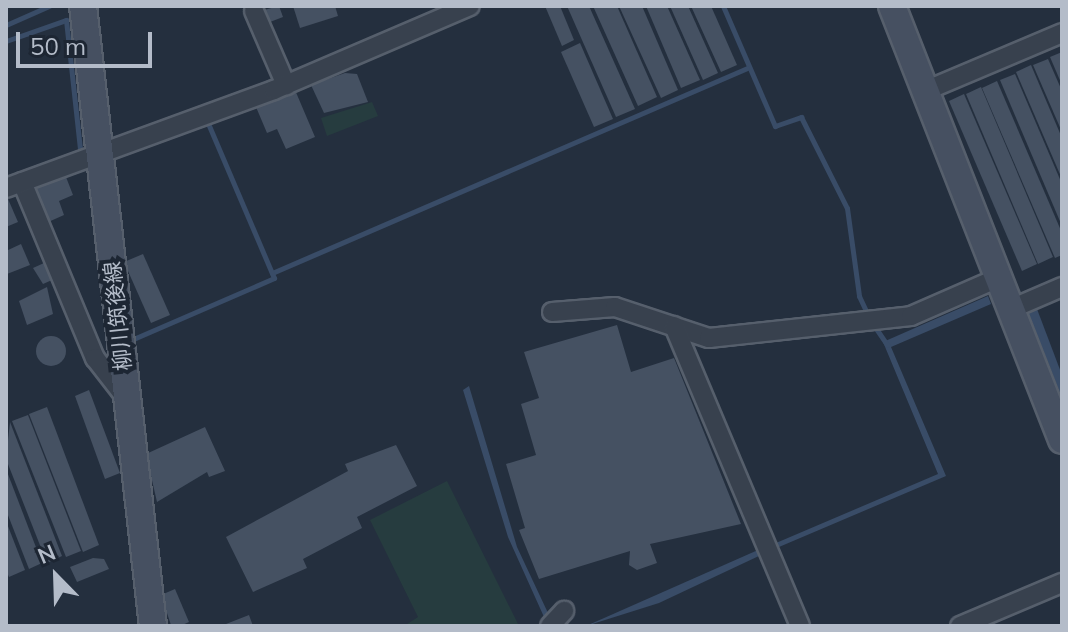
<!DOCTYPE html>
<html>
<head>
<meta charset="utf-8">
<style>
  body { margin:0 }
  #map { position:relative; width:1068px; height:632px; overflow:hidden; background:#242f3e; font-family:Mulish,"Noto Sans JP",sans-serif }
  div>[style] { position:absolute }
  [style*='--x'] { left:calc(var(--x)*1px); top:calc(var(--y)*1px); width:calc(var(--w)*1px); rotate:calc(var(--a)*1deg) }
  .green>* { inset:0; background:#263c3f }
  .water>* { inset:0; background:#394c67 }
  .stream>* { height:5px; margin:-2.5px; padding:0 2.5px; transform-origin:2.5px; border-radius:2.5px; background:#394c67 }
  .building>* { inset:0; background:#455162 }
  .round { border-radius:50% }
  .roads { filter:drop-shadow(2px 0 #565f6c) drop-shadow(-2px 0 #565f6c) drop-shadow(0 2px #565f6c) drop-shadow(0 -2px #565f6c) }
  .street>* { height:18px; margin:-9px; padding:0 9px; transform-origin:9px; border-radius:9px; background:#38414e }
  .secondary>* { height:26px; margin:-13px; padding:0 13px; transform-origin:13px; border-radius:13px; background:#465061 }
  span { translate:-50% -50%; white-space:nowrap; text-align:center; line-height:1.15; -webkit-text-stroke:8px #1d2633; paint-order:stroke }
  .street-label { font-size:22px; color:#b4bcc9 }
  .frame { position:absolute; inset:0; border:8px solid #b4bcc9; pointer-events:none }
  .north { position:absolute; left:16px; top:536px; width:80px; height:80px; -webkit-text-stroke:6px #1d2633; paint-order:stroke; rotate:337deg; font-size:22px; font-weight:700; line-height:32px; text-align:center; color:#b4bcc9 }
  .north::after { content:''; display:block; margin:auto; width:28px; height:36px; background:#b4bcc9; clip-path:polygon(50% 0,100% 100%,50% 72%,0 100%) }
  .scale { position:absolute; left:16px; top:32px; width:136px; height:36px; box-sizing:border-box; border:4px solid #b4bcc9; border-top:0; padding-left:10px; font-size:24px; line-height:28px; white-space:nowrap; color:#b4bcc9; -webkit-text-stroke:6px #1d2633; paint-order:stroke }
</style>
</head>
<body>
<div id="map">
  <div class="green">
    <div style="clip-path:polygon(372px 102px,378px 116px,327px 136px,321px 118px)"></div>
    <div style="clip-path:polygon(447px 481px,519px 626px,404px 626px,418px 617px,370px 520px)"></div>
  </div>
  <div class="water">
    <div style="clip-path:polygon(988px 296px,991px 304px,891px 347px,946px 476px,779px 547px,776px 543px,938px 474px,883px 342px)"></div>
    <div style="clip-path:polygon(1037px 309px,1062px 375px,1062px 398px,1028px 312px)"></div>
    <div style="clip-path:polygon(469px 386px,517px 547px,548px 613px,544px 617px,508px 537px,463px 390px)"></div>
    <div style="clip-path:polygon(758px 550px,761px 555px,659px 603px,586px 626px)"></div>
  </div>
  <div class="stream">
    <div style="--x:723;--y:6;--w:131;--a:66.6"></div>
    <div style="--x:775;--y:126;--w:28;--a:-19"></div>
    <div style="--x:801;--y:117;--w:102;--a:63.2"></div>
    <div style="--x:847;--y:208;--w:89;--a:82.2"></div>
    <div style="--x:859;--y:296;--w:21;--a:65"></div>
    <div style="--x:6;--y:25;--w:47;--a:-23.8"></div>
    <div style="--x:6;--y:41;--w:64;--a:-19.3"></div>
    <div style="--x:66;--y:20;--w:130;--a:83.8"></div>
    <div style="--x:272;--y:273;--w:517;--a:-23.34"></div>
    <div style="--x:873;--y:324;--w:25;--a:56"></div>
    <div style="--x:131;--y:340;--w:156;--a:-23.4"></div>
    <div style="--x:274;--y:278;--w:171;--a:-113.1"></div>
  </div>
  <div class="building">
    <div style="clip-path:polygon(279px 6px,283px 17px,270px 22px,264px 10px)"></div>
    <div style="clip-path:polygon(293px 6px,335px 6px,338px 16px,300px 28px)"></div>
    <div style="clip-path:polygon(545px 6px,560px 6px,574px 40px,562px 46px)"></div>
    <div style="clip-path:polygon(567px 6px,589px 6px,635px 109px,616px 117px)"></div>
    <div style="clip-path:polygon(593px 6px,617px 6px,657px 97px,638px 106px)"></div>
    <div style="clip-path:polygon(619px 6px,642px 6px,678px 90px,661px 98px)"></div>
    <div style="clip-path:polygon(646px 6px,667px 6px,700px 80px,681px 88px)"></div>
    <div style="clip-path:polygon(670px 6px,688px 6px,718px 73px,703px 80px)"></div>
    <div style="clip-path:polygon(691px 6px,711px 6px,737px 65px,721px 72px)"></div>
    <div style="clip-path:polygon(580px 43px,613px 119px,594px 127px,561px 52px)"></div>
    <div style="clip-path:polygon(1062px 52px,1062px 85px,1050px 57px)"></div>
    <div style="clip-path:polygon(1048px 59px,1062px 91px,1062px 132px,1033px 65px)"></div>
    <div style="clip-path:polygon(1031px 65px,1062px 138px,1062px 179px,1016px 72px)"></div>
    <div style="clip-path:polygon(345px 73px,357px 74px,368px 102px,324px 113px,311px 85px)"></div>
    <div style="clip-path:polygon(1015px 74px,1062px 184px,1062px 226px,1000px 80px)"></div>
    <div style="clip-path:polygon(997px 81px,1062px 233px,1062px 255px,1055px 258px,982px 88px)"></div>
    <div style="clip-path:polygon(981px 87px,1053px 257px,1038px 264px,966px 94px)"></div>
    <div style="clip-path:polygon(295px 90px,315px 137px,286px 149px,277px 129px,267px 133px,256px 107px)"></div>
    <div style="clip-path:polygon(964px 94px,1037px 264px,1022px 271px,949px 101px)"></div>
    <div style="clip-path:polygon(66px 177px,73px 195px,59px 201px,64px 215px,46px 223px,35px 189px)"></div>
    <div style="clip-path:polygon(8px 199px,18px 222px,6px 227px,6px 200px)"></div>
    <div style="clip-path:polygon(21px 244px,30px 265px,7px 274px,6px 251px)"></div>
    <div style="clip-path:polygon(143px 254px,170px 315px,151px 323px,124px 262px)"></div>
    <div style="clip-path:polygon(44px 263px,52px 280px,43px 284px,33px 268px)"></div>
    <div style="clip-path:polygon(47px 287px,53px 314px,27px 325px,19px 301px)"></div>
    <div style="clip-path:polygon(617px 325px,631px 372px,674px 358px,741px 524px,650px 544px,657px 563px,637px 570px,629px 565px,630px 551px,539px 579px,519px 530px,525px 528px,506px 464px,536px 455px,521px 404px,539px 398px,524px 352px)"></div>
    <div class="round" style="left:36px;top:336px;width:30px;height:30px"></div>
    <div style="clip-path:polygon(89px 390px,120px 473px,105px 479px,75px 396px)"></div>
    <div style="clip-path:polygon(47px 407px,99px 545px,83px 552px,29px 414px)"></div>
    <div style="clip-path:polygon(28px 415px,81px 551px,66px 557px,12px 421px)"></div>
    <div style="clip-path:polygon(10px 422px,62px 556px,47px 563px,6px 459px)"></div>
    <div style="clip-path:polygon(205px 427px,225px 471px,209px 477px,207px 472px,157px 502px,146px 454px)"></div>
    <div style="clip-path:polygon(396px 445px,417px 486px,357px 517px,362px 528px,303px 559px,307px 568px,253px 592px,226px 537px,348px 471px,345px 464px)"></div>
    <div style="clip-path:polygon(6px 469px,42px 563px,29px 569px,6px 510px)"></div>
    <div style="clip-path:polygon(6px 521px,25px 570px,9px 577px,6px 570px)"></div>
    <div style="clip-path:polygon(93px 558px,104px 559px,109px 569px,77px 582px,70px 567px)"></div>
    <div style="clip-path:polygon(175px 589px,189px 622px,180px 626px,171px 625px,161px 595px)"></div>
    <div style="clip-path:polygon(249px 615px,253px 626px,215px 626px,226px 624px)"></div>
  </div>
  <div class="roads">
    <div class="street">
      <div style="--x:254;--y:11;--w:81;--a:66.6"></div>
      <div style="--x:925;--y:91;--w:149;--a:-22.9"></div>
      <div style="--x:22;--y:182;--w:191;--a:67.5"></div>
      <div style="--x:95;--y:358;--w:51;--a:52.2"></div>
      <div style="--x:6;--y:188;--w:285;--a:-20.1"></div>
      <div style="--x:274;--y:90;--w:213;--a:-23.2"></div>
      <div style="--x:1011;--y:309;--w:56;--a:-23.3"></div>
      <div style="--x:552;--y:312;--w:63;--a:-4.5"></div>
      <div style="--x:615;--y:307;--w:99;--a:18.3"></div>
      <div style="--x:709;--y:338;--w:203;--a:-6.2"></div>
      <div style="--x:911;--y:316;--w:95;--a:-23.6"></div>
      <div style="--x:674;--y:326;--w:325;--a:67.2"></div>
      <div style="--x:550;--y:626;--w:21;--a:-47"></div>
      <div style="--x:960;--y:626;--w:111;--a:-22.9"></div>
    </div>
    <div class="secondary">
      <div style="--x:83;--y:6;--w:624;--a:83.56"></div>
      <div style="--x:892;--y:6;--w:466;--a:68.6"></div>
    </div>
  </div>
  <div class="street-label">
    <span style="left:118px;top:316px;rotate:-96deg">柳川筑後線</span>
  </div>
  <div class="frame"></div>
  <div class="north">N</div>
  <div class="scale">50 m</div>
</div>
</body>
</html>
